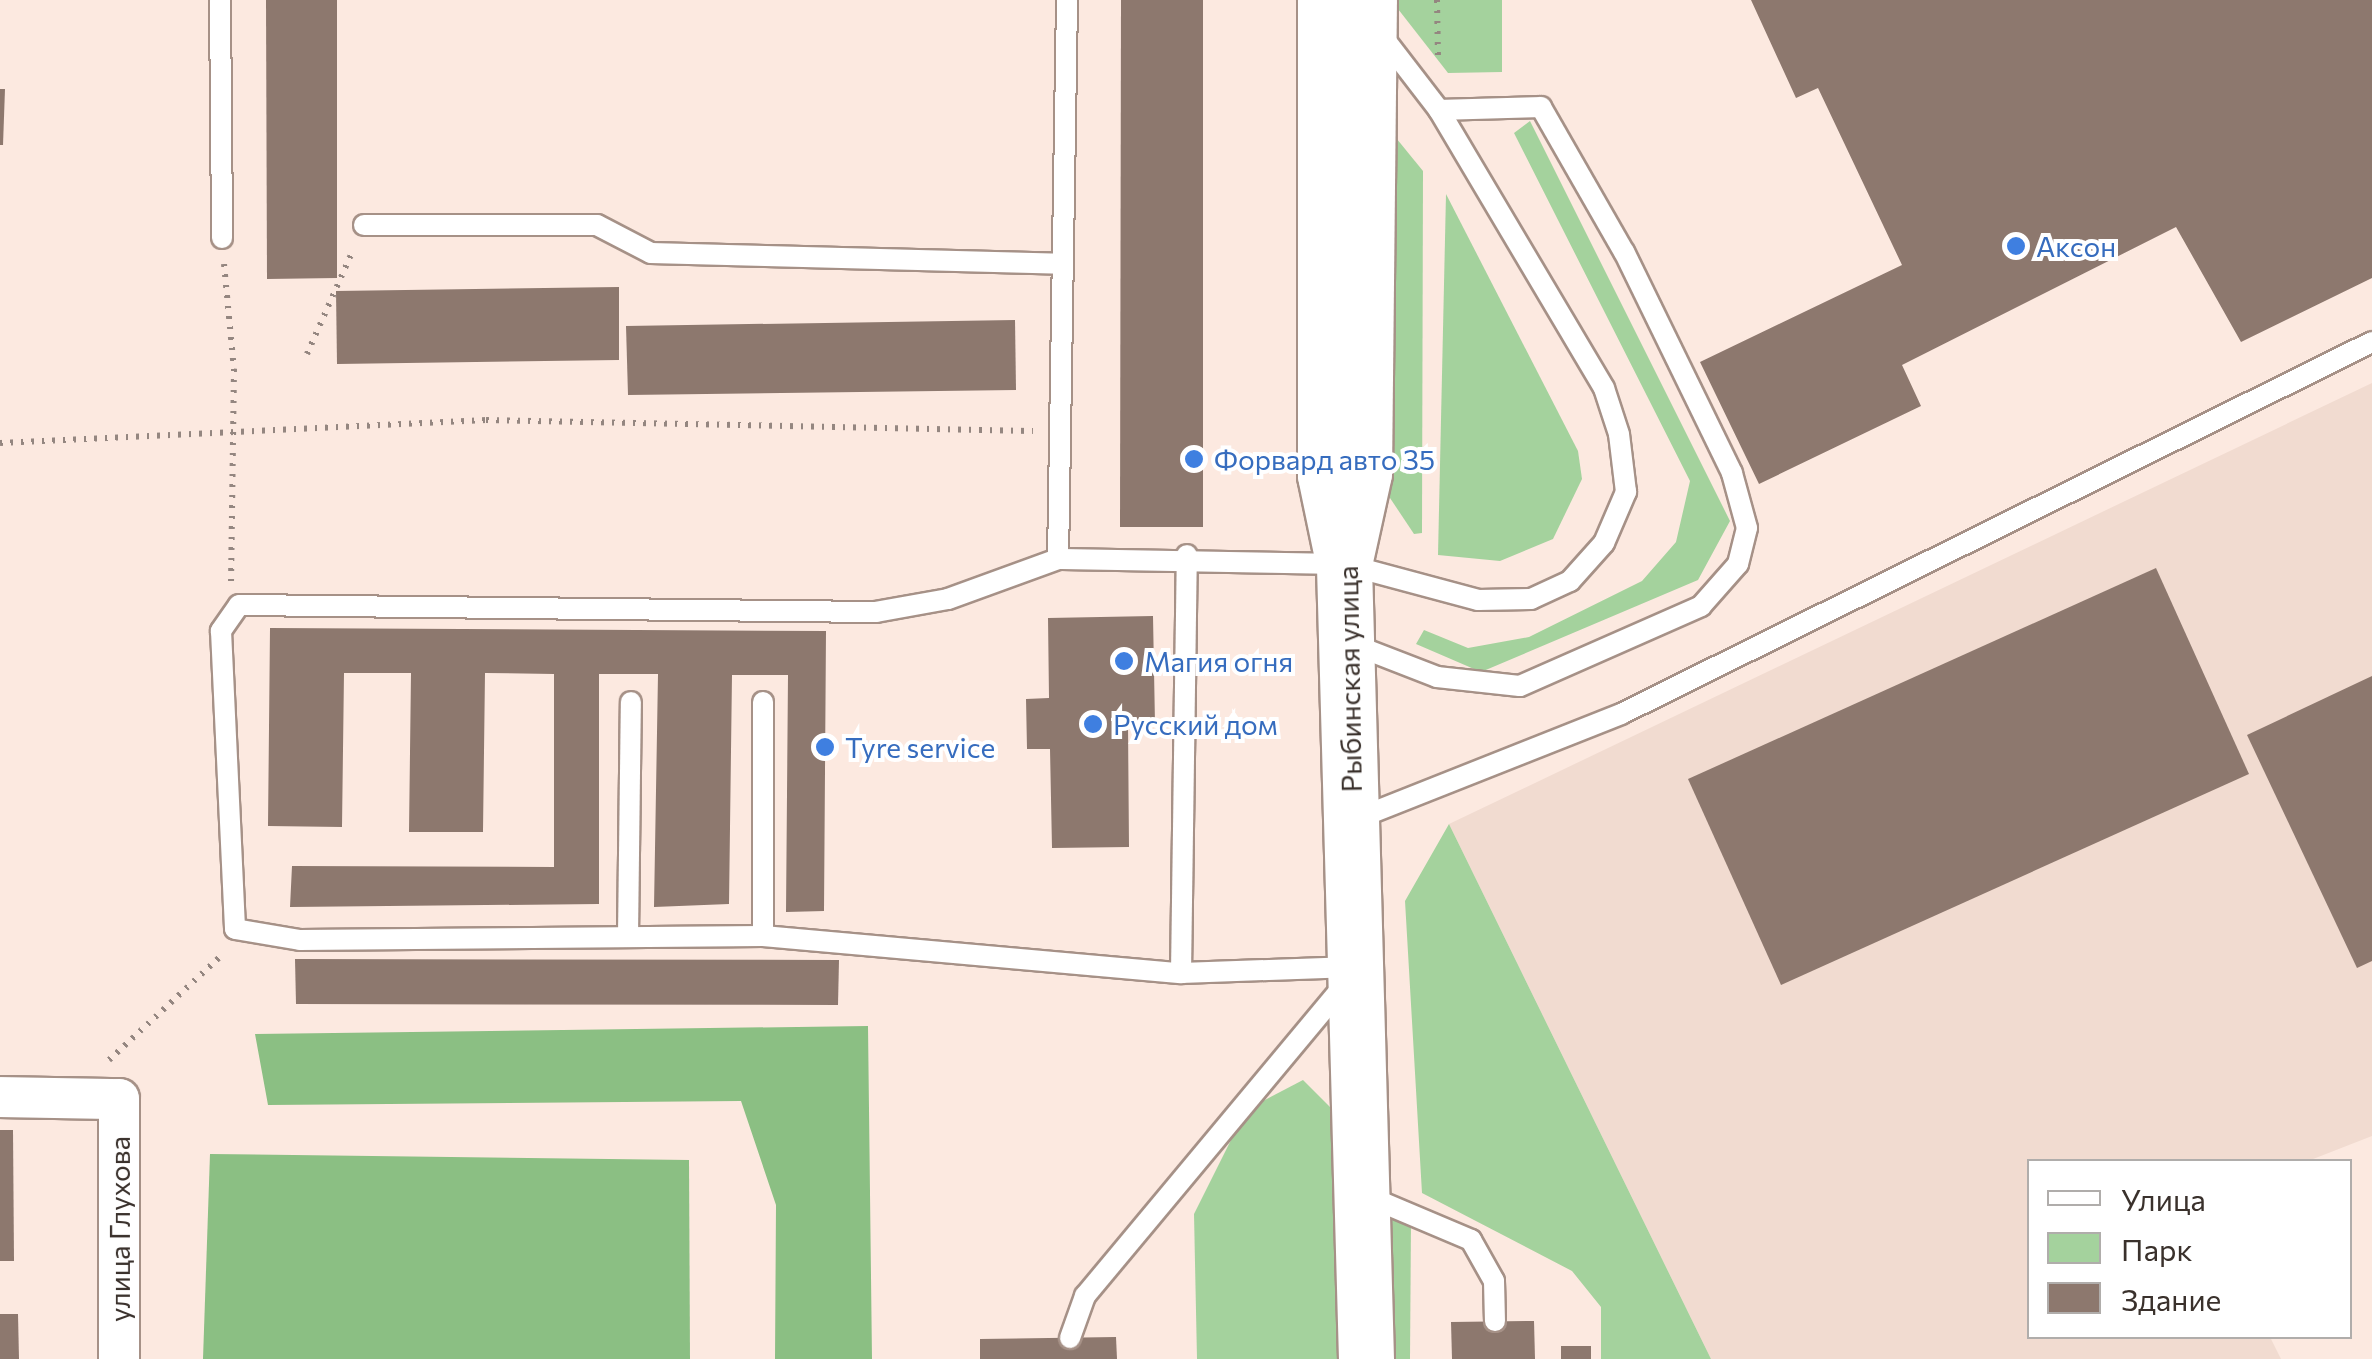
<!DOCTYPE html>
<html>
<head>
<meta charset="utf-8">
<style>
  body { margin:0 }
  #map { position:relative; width:2372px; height:1359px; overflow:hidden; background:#fce9e0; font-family:Commissioner,sans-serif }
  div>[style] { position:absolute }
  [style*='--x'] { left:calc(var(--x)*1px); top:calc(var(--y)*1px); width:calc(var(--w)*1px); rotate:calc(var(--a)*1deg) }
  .industrial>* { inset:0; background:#f1dbd0 }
  .green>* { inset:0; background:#a4d29d }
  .forest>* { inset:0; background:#8bbf83 }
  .building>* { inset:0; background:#8d786e }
  .path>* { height:6px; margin-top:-3px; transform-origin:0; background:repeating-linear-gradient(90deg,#948680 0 2.5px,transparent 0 10.5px) }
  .roads { filter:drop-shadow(2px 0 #a69187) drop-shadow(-2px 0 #a69187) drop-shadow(0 2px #a69187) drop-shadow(0 -2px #a69187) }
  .service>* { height:20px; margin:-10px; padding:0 10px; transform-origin:10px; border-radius:10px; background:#fff }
  .minor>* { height:40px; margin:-20px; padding:0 20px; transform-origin:20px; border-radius:20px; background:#fff }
  .primary>* { height:55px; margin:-27.5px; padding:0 27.5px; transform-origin:27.5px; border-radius:27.5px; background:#fff }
  .dots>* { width:28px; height:28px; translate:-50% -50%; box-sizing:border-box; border:5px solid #fff; border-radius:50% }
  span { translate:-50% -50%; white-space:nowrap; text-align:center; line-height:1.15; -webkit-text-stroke:8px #fff; paint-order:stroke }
  .shop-label { font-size:28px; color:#366cbe }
  .left { translate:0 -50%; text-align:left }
  .street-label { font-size:28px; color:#3a312c }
  .legend { position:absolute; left:2027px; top:1159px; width:325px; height:180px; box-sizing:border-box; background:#fff; border:2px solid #b0adab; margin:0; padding:12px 18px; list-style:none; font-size:30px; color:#3a312c }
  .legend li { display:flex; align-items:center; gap:20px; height:50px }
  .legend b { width:50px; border:2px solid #b0adab }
</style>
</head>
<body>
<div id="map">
  <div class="industrial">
    <div style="clip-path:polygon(2372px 383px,2372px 1136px,2308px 1161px,2030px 1162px,2030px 1336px,2270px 1337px,2281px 1359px,1711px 1359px,1449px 824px)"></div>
  </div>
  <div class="green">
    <div style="clip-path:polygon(1391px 0,1502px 0,1502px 72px,1448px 73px)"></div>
    <div style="clip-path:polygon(1530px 121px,1730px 521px,1698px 580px,1481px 672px,1416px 644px,1424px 630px,1468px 648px,1529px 637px,1642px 581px,1676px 542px,1690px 481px,1514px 133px)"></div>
    <div style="clip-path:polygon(1392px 133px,1423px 171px,1422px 533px,1414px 534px,1386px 492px)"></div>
    <div style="clip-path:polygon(1446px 194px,1578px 451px,1582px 479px,1553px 539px,1500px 561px,1438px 555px)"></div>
    <div style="clip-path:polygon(1449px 824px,1711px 1359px,1601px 1359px,1601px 1307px,1572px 1271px,1422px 1193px,1405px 901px)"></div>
    <div style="clip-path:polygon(1303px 1080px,1338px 1115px,1348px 1359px,1197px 1359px,1194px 1214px,1235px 1132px,1263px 1101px)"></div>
    <div style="clip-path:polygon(1384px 1211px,1411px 1222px,1410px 1359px,1382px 1359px)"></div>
  </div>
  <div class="forest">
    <div style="clip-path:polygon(868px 1026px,872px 1359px,775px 1359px,776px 1205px,741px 1101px,268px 1105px,255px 1034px)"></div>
    <div style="clip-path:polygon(210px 1154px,689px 1160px,690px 1359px,203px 1359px)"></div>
  </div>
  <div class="building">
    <div style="clip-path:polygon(266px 0,337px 0,337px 278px,267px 279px)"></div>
    <div style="clip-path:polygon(1121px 0,1203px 0,1203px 527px,1120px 527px)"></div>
    <div style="clip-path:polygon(1751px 0,2372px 0,2372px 278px,2241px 342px,2176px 227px,1902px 365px,1921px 406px,1759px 484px,1700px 362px,1902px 265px,1818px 88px,1796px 98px)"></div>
    <div style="clip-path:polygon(0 89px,5px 89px,3px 145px,0 145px)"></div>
    <div style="clip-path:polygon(619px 287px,619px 360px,337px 364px,336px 291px)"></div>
    <div style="clip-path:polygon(1015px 320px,1016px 390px,628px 395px,626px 326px)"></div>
    <div style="clip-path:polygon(2156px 568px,2249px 774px,1781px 985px,1688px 779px)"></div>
    <div style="clip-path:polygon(1153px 616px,1155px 724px,1128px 724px,1129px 847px,1052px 848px,1050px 749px,1027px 749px,1026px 699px,1049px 698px,1048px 618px)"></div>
    <div style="clip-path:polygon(270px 628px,826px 631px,824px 911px,786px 912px,788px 675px,732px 675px,729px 904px,654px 907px,658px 674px,599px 674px,599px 904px,290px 907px,292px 866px,554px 867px,554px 674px,485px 673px,483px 832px,409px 832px,411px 673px,344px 673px,342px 827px,268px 826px)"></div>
    <div style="clip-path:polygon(2372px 676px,2372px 961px,2357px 968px,2247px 735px)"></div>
    <div style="clip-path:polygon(295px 959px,839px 960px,838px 1005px,296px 1004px)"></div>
    <div style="clip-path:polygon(0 1130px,13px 1130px,14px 1261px,0 1261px)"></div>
    <div style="clip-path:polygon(0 1314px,18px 1314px,19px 1359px,0 1359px)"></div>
    <div style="clip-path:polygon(1534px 1321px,1535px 1359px,1452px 1359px,1451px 1322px)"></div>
    <div style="clip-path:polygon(1116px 1337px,1117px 1359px,980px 1359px,980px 1339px)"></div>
    <div style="clip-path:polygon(1561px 1346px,1591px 1346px,1591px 1359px,1561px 1359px)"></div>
  </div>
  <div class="path">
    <div style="--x:1437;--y:0;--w:59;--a:89"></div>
    <div style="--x:224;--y:264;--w:105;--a:84.6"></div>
    <div style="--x:234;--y:369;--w:212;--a:90.8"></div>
    <div style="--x:307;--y:354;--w:114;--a:-66.1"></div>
    <div style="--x:0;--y:443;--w:487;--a:-2.7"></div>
    <div style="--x:486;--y:420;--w:547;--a:1.15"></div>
    <div style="--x:109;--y:1060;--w:156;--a:-42.9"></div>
  </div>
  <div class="roads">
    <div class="service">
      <div style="--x:220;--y:0;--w:238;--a:89.5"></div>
      <div style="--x:1067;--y:0;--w:559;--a:90.92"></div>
      <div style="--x:1058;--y:559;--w:286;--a:1"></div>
      <div style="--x:1344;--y:564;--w:139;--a:15"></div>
      <div style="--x:1478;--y:600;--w:53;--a:-1.1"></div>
      <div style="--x:1531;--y:599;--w:43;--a:-24.8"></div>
      <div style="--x:1570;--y:581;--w:51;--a:-48.2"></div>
      <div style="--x:1604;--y:543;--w:56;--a:-66.7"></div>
      <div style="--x:1626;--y:492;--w:58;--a:-96.9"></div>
      <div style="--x:1619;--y:434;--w:48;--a:-108.1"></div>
      <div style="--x:1604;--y:388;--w:323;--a:-120.7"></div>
      <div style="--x:1439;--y:110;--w:98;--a:-127.6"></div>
      <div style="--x:364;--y:225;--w:233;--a:0"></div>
      <div style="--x:597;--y:225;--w:61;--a:27.4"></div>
      <div style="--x:651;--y:253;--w:410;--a:1.5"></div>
      <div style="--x:1058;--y:559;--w:117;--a:160"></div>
      <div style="--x:948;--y:599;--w:73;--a:169.8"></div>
      <div style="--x:876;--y:612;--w:637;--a:-179.37"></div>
      <div style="--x:239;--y:605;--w:32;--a:125"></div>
      <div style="--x:221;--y:631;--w:298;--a:87.3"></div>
      <div style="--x:235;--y:929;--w:66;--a:9.6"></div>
      <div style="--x:300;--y:940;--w:463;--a:-0.5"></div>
      <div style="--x:763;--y:936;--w:420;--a:5.1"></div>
      <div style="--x:1181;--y:973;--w:172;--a:-2"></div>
      <div style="--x:1352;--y:644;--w:91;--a:21.2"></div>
      <div style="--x:1437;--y:677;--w:83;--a:6.2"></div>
      <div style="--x:1520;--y:686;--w:198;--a:-23.8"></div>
      <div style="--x:1701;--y:606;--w:56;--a:-48.6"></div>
      <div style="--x:1738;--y:564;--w:37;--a:-76"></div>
      <div style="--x:1747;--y:528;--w:57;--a:-105.3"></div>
      <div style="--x:1732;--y:473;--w:246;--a:-116"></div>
      <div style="--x:1624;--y:252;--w:167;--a:-119.8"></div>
      <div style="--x:1541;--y:107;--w:102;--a:178.3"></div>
      <div style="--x:763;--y:702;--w:234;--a:90"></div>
      <div style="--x:1356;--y:819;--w:285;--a:-21.6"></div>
      <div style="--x:1621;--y:714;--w:838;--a:-26.35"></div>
      <div style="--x:628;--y:936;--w:234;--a:-89.3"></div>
      <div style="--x:1181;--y:973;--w:418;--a:-89.2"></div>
      <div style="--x:1367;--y:1196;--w:113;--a:22.9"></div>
      <div style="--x:1471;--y:1240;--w:47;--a:60.7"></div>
      <div style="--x:1494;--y:1281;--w:40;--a:88.6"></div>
      <div style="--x:1070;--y:1338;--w:45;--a:-70.3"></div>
      <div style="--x:1085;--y:1296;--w:408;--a:-50.2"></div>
    </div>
    <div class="minor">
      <div style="--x:0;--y:1097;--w:119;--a:1"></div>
      <div style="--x:119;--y:1099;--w:260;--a:90"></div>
    </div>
    <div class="primary">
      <div style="--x:1325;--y:0;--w:475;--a:90"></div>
      <div style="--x:1325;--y:475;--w:74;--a:78.2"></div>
      <div style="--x:1366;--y:1359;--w:795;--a:-91.59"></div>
      <div style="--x:1344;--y:564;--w:93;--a:-77.6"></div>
      <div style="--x:1364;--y:473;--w:473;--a:-89.4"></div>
    </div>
  </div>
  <div class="dots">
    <div style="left:2016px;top:246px;background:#3f7fe0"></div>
    <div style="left:1194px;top:459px;background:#3f7fe0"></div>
    <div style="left:1124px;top:661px;background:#3f7fe0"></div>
    <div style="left:1093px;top:724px;background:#3f7fe0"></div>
    <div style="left:825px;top:747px;background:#3f7fe0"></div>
  </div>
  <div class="shop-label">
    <span class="left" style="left:2036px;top:246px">Аксон</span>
    <span class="left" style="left:1214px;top:459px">Форвард авто 35</span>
    <span class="left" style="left:1144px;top:661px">Магия огня</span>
    <span class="left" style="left:1113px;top:724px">Русский дом</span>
    <span class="left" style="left:845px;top:747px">Tyre service</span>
  </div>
  <div class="street-label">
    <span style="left:1349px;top:679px;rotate:-91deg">Рыбинская улица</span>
    <span style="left:119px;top:1229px;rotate:-90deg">улица Глухова</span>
  </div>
  <ul class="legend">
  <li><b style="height:12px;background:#fff"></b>Улица</li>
  <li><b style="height:28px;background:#a4d29d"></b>Парк</li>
  <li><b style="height:28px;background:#8d786e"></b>Здание</li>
  </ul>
</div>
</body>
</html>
